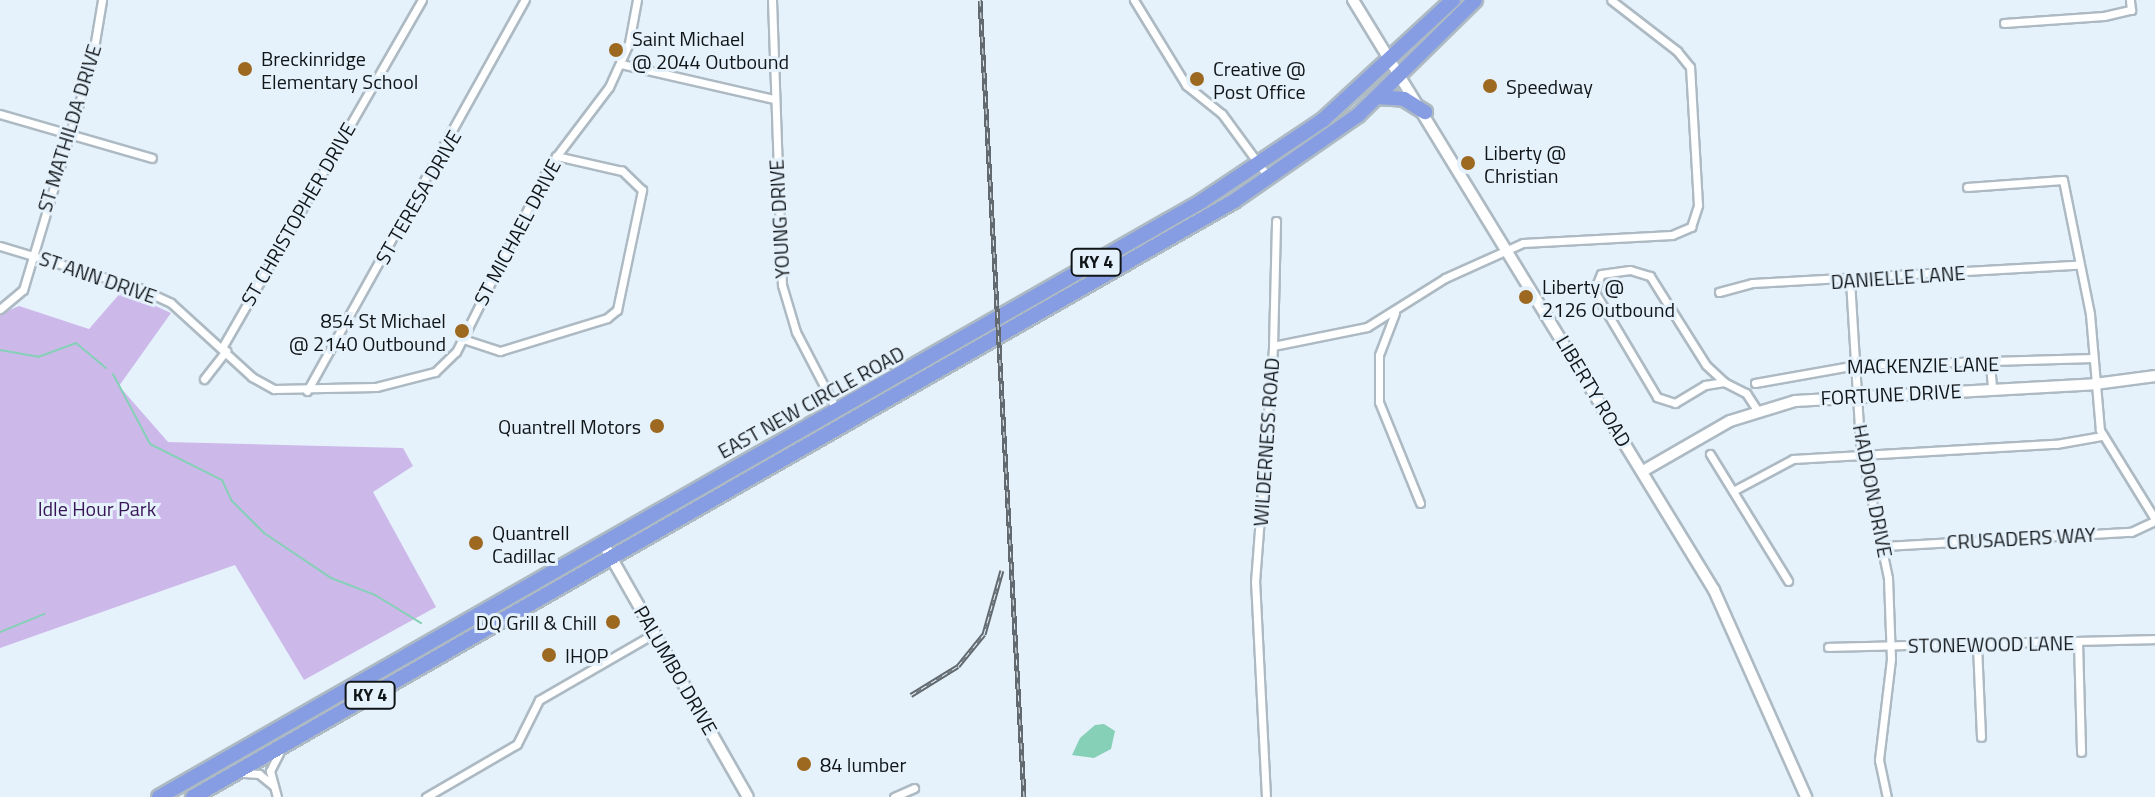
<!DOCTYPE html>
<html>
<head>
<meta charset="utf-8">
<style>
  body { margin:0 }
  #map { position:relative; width:2155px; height:797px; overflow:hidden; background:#e5f2fc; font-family:"Titillium Web",sans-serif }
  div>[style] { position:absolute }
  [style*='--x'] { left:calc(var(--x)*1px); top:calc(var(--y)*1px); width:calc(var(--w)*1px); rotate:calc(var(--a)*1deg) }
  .green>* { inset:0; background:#cdb8ea }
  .water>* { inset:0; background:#85d0b6 }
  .stream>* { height:2px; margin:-1px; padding:0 1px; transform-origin:1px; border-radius:1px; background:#85d0b6 }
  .roads { filter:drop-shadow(2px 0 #adbac3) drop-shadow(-2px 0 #adbac3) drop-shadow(0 2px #adbac3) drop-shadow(0 -2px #adbac3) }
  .street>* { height:7px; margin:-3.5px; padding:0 3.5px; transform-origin:3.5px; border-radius:3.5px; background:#fff }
  .secondary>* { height:10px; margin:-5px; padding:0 5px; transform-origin:5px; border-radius:5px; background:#fff }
  .highway>* { height:14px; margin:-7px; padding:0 7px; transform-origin:7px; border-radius:7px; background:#869ce3 }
  .rail>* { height:5px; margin-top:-2.5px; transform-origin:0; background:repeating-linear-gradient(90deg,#e5f2fc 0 6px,#626a70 0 12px); box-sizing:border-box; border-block:2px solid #626a70 }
  .dots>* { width:22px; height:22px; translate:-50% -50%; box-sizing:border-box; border:4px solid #e5f2fc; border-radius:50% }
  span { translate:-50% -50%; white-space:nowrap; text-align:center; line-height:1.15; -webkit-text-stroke:6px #e5f2fc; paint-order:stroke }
  .shield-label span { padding:2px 6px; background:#e5f2fc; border:2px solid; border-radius:6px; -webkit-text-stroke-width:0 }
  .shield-label { font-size:18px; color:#101518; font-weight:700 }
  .poi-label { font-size:20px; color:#101518 }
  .left { translate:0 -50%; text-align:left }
  .right { translate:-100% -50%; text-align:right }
  .street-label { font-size:20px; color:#101518 }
  .park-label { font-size:20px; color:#381557 }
</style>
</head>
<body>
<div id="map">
  <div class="green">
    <div style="clip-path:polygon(122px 291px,171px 313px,119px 386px,168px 442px,403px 448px,413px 466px,373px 492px,436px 607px,304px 680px,235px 565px,0 648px,0 314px,19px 306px,89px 329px)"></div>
  </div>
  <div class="water">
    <div style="clip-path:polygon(1104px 724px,1115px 731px,1111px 749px,1094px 758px,1072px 755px,1080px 738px,1095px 725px)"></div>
  </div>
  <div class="stream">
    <div style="--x:0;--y:350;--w:39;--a:10"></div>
    <div style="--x:38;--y:357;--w:40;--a:-20.2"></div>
    <div style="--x:76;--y:343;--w:39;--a:40"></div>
    <div style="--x:113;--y:374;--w:79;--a:62.1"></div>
    <div style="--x:150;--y:444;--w:80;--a:26.6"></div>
    <div style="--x:222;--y:480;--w:23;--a:65"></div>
    <div style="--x:232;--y:501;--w:45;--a:45"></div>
    <div style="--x:264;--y:533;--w:81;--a:33.9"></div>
    <div style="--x:331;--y:578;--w:47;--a:21.1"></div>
    <div style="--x:375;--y:595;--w:54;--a:31.3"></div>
    <div style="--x:0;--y:632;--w:48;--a:-22.2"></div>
  </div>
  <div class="roads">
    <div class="street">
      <div style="--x:772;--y:0;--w:285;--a:88"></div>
      <div style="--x:782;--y:285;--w:49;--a:73.4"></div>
      <div style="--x:796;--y:332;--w:87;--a:62.5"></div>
      <div style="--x:1134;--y:0;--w:100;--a:58.5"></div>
      <div style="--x:1186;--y:85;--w:46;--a:38.9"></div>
      <div style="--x:1222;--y:114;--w:79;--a:53.7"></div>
      <div style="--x:2004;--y:23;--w:100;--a:-4"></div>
      <div style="--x:2104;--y:16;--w:28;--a:-13"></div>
      <div style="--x:2131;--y:10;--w:10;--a:-96"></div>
      <div style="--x:621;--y:64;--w:157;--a:12.9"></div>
      <div style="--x:0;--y:114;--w:158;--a:16.1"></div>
      <div style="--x:1967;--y:187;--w:96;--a:-4.2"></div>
      <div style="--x:2063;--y:180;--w:137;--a:78.6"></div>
      <div style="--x:2090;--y:314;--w:116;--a:85.1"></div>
      <div style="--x:2100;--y:430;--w:105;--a:58.3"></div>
      <div style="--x:0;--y:246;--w:145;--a:16.8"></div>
      <div style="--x:139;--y:288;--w:35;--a:25"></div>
      <div style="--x:171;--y:303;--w:110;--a:42.4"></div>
      <div style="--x:252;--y:377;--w:25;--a:29"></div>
      <div style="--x:274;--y:389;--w:102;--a:-1.1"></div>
      <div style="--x:376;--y:387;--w:61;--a:-14.3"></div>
      <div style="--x:435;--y:372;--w:29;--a:-44"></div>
      <div style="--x:456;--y:352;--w:208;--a:-63.4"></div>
      <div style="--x:549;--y:166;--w:99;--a:-52.8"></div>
      <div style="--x:609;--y:87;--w:48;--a:-65.6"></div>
      <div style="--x:629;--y:43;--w:44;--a:-79.5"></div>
      <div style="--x:1630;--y:270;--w:21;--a:17"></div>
      <div style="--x:1650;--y:276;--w:105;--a:57.8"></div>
      <div style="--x:1706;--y:365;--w:25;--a:43"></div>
      <div style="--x:1724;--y:382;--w:19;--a:171"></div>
      <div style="--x:1705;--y:385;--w:35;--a:149"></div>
      <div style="--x:1675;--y:403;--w:19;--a:-162"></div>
      <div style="--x:1657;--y:397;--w:123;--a:-120.7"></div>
      <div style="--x:1594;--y:291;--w:18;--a:-68"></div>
      <div style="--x:1601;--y:274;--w:29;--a:-8"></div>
      <div style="--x:1850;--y:280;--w:164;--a:86.5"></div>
      <div style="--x:1860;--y:444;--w:137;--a:78.2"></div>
      <div style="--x:1888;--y:578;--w:81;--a:87.9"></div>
      <div style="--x:1891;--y:659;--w:102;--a:96.8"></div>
      <div style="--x:1879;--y:760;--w:38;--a:78"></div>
      <div style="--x:1719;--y:292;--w:34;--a:-15"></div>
      <div style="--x:1752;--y:283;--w:326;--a:-3.2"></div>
      <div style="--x:0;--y:309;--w:30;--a:-40"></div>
      <div style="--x:23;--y:290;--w:240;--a:-73.3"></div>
      <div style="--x:92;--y:60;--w:61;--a:-80.5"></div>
      <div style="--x:1395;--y:313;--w:45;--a:110.9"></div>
      <div style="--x:1379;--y:355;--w:47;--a:90"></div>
      <div style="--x:1379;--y:402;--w:109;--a:67.9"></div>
      <div style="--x:463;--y:339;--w:39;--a:18"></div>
      <div style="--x:500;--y:351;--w:112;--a:-17.1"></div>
      <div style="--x:607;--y:318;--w:13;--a:-39"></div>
      <div style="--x:617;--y:310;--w:123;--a:-78.2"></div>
      <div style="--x:642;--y:190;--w:28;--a:-136"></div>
      <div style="--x:622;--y:171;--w:68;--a:-167.2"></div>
      <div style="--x:223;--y:346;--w:399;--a:-60.1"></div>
      <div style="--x:1273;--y:346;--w:96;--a:-11.4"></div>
      <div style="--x:1367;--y:327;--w:92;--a:-32.1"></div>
      <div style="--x:1445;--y:278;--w:85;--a:-24.2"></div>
      <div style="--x:1523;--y:243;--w:149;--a:-3.1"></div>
      <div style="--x:1672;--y:235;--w:21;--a:-23"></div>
      <div style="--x:1691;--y:227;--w:23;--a:-72"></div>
      <div style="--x:1698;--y:205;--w:138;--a:-93.3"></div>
      <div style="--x:1690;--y:67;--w:21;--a:-129"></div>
      <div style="--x:1677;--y:51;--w:83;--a:-142.3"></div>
      <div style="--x:1990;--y:364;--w:24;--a:85"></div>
      <div style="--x:204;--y:379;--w:36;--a:-52"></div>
      <div style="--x:1724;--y:382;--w:25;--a:27"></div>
      <div style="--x:1746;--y:393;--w:20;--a:57"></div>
      <div style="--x:1755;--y:383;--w:103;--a:-10.1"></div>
      <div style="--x:1856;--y:365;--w:237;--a:-1.7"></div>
      <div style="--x:307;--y:391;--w:448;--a:-60.9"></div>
      <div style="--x:1710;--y:454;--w:149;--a:58.4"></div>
      <div style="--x:1733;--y:491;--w:68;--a:-28.1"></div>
      <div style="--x:1793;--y:459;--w:263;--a:-3.3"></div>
      <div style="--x:2056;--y:444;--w:47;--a:-9.9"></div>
      <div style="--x:1885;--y:546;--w:246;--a:-3.3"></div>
      <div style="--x:2131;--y:532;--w:26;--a:-25"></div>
      <div style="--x:2078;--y:642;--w:110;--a:88.4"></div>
      <div style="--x:1977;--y:645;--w:92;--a:87.5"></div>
      <div style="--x:1828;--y:647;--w:327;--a:-1.4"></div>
      <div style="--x:244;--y:773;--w:15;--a:4"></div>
      <div style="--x:259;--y:774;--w:19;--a:39"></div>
      <div style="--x:277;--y:797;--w:27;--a:-105"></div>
      <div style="--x:270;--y:771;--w:20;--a:-63"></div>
      <div style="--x:426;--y:797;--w:105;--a:-30.2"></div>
      <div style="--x:517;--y:744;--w:49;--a:-63.4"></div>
      <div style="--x:539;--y:700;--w:134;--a:-30"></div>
      <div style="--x:894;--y:797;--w:22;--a:-24"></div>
      <div style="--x:1266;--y:797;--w:215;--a:-92.9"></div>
      <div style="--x:1255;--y:582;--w:237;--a:-85.6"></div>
      <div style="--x:1273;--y:346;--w:125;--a:-88.6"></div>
    </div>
    <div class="secondary">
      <div style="--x:1353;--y:0;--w:692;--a:58.54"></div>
      <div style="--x:1714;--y:590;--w:227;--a:66"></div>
      <div style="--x:1643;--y:471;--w:100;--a:-29.9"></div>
      <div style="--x:1730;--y:421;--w:68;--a:-17.1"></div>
      <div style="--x:1795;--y:401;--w:300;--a:-3.2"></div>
      <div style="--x:2095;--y:384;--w:61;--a:-7.6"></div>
      <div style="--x:603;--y:543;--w:292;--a:60.3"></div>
    </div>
    <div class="highway">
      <div style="--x:1377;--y:97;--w:27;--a:4"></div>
      <div style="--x:1404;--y:99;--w:25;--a:32"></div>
      <div style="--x:159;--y:797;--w:1201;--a:-29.74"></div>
      <div style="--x:1202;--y:201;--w:146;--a:-33.8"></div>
      <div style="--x:1323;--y:120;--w:177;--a:-42.7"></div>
      <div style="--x:193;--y:797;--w:1200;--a:-29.79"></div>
      <div style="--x:1234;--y:201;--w:151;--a:-34.7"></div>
      <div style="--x:1358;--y:115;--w:164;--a:-44.5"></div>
    </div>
  </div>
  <div class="rail">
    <div style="--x:980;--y:0;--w:798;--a:86.84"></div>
    <div style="--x:911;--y:695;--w:55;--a:-31.7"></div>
    <div style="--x:958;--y:666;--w:41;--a:-50.9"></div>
    <div style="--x:984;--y:634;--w:66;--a:-74.3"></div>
  </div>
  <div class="dots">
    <div style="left:616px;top:50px;background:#9d6920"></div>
    <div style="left:245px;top:69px;background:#9d6920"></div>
    <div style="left:1197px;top:79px;background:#9d6920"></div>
    <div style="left:1490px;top:86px;background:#9d6920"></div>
    <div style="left:1468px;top:163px;background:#9d6920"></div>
    <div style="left:1526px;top:297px;background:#9d6920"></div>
    <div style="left:462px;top:331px;background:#9d6920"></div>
    <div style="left:657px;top:426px;background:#9d6920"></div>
    <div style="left:476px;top:543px;background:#9d6920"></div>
    <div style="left:613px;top:622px;background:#9d6920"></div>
    <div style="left:549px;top:655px;background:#9d6920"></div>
    <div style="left:804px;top:764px;background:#9d6920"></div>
  </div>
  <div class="shield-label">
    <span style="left:1096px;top:262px">KY 4</span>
    <span style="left:370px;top:695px">KY 4</span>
  </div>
  <div class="poi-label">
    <span class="left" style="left:632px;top:50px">Saint Michael<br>@ 2044 Outbound</span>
    <span class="left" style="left:261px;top:70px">Breckinridge<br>Elementary School</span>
    <span class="left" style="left:1213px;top:80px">Creative @<br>Post Office</span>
    <span class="left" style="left:1506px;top:86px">Speedway</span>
    <span class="left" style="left:1484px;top:164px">Liberty @<br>Christian</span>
    <span class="left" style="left:1542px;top:298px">Liberty @<br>2126 Outbound</span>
    <span class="right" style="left:446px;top:332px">854 St Michael<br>@ 2140 Outbound</span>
    <span class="right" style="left:641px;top:426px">Quantrell Motors</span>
    <span class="left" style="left:492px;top:544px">Quantrell<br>Cadillac</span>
    <span class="right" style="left:597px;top:622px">DQ Grill &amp; Chill</span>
    <span class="left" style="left:565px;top:655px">IHOP</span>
    <span class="left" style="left:820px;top:764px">84 lumber</span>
  </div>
  <div class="street-label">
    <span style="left:69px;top:128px;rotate:-73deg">ST MATHILDA DRIVE</span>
    <span style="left:418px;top:197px;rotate:-60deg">ST TERESA DRIVE</span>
    <span style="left:298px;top:214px;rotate:-60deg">ST CHRISTOPHER DRIVE</span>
    <span style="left:779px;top:219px;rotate:-93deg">YOUNG DRIVE</span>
    <span style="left:517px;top:232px;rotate:-62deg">ST MICHAEL DRIVE</span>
    <span style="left:98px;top:277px;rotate:19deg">ST ANN DRIVE</span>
    <span style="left:1898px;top:277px;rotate:-4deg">DANIELLE LANE</span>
    <span style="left:1923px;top:365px;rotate:-1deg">MACKENZIE LANE</span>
    <span style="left:1594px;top:391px;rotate:59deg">LIBERTY ROAD</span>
    <span style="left:1891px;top:394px;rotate:-3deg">FORTUNE DRIVE</span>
    <span style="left:811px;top:402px;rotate:-29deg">EAST NEW CIRCLE ROAD</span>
    <span style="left:1266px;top:442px;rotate:-86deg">WILDERNESS ROAD</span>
    <span style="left:1873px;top:491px;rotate:79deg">HADDON DRIVE</span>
    <span style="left:2021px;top:538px;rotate:-3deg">CRUSADERS WAY</span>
    <span style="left:1991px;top:644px;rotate:-1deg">STONEWOOD LANE</span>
    <span style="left:676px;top:670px;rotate:60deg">PALUMBO DRIVE</span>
  </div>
  <div class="park-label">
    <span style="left:97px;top:508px">Idle Hour Park</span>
  </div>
</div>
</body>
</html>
